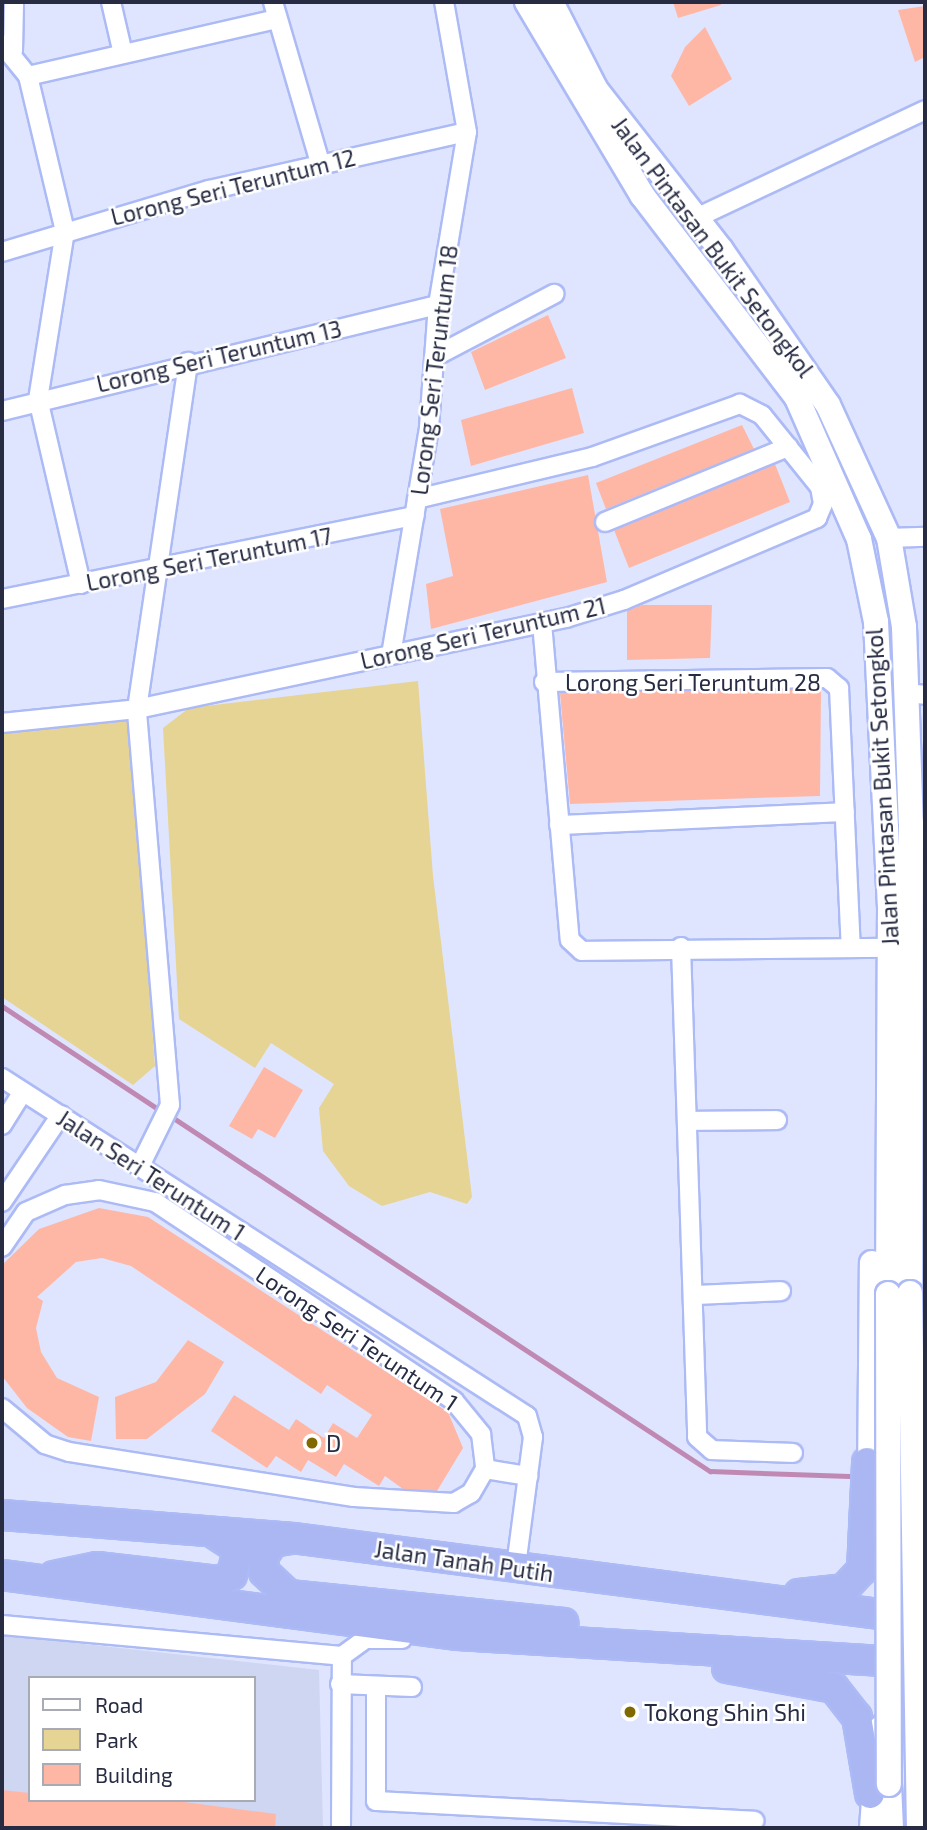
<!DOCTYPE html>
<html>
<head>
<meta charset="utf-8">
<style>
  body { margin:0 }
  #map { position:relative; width:927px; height:1830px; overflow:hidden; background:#dfe5fe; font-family:"Exo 2",sans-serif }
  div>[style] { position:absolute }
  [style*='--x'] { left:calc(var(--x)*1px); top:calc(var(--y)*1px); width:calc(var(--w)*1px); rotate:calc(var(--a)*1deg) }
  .built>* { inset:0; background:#cfd6f2 }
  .green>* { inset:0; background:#e6d494 }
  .stream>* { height:4.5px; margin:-2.25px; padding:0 2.25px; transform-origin:2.25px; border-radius:2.25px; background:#c089b4 }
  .building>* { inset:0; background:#ffb7a5 }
  .roads { filter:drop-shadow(2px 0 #acbaf6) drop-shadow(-2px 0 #acbaf6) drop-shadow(0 2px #acbaf6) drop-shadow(0 -2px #acbaf6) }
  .minor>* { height:18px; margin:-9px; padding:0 9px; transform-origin:9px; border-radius:9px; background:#fff }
  .secondary>* { height:24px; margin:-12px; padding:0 12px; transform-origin:12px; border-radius:12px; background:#fff }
  .trunk>* { height:28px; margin:-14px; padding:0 14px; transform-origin:14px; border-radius:14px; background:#aab7f3 }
  .bridges { filter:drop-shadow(2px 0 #acbaf6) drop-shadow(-2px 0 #acbaf6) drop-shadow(0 2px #acbaf6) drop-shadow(0 -2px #acbaf6) }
  .secondary-bridge>* { height:24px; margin:-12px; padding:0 12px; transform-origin:12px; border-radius:12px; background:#fff }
  .dots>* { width:19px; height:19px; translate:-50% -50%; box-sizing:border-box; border:4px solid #fff; border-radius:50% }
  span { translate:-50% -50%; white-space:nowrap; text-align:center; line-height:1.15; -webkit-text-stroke:5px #fff; paint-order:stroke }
  .street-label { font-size:23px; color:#272c43 }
  .poi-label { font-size:23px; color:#272c43 }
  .left { translate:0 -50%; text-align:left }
  .frame { position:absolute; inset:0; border:4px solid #272c43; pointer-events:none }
  .legend { position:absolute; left:28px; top:1676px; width:228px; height:126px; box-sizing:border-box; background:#fff; border:2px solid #a9abb4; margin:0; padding:9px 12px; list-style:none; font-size:21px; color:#272c43 }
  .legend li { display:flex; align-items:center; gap:14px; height:35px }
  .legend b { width:35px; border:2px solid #a9abb4 }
</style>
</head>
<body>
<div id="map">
  <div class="built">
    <div style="clip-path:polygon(evenodd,2px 1635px,319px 1670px,323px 1828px,2px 1828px,2px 1635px,30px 1678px,254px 1678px,254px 1800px,30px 1800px,30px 1678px)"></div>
  </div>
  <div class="green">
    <div style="clip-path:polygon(418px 681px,433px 876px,472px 1197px,467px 1204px,430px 1192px,382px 1206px,349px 1186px,323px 1151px,319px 1108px,334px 1084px,271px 1043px,255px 1068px,179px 1019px,163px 728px,189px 708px)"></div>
    <div style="clip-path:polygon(122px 713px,130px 724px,155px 1066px,133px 1085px,2px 997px,2px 728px)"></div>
  </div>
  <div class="stream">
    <div style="--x:2;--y:1006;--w:191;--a:33.4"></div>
    <div style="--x:169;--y:1115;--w:648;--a:33.35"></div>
    <div style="--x:710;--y:1471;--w:139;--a:2.1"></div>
  </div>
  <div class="building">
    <div style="clip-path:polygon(673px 2px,720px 2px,721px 5px,678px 18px)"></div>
    <div style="clip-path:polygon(925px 6px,925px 57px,915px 62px,898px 10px)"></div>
    <div style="clip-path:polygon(705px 27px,732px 79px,689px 106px,671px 76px,685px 47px)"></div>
    <div style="clip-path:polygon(548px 315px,566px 358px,485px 390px,471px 352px)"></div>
    <div style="clip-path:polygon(572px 388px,584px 433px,471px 466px,461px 420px)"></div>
    <div style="clip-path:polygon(742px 425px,754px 449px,606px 509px,596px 483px)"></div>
    <div style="clip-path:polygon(775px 464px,790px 502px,629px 568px,614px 530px)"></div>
    <div style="clip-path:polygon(588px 475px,607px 582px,431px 629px,426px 584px,453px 576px,440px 509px)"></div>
    <div style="clip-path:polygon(642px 605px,712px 605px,710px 658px,627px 660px,627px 611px)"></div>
    <div style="clip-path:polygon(821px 689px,820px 796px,570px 804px,560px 693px)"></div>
    <div style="clip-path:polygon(264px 1067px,303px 1090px,275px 1138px,258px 1129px,252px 1139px,229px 1126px)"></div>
    <div style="clip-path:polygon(99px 1208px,148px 1217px,448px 1412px,463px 1448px,437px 1491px,403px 1489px,385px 1476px,379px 1486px,344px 1464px,336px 1477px,308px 1460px,301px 1472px,276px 1456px,267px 1468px,211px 1431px,234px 1395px,289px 1430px,296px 1419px,324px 1438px,333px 1423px,357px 1438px,372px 1415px,327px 1385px,321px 1394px,131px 1266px,102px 1258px,76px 1262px,37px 1297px,43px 1301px,36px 1328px,41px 1352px,57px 1378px,99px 1397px,91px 1441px,68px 1437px,27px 1408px,2px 1376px,2px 1265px,39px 1229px)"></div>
    <div style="clip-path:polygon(188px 1340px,224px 1362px,205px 1394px,147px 1439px,116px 1439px,115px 1397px,156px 1382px)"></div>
    <div style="clip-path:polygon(2px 1790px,30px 1793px,30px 1800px,169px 1800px,276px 1814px,275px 1828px,2px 1828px)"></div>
  </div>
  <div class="roads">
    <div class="minor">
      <div style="--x:111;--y:2;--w:53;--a:77"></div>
      <div style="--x:273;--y:2;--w:168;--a:73.7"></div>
      <div style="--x:2;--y:44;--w:41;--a:50.9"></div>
      <div style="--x:28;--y:76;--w:159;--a:76.6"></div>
      <div style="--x:65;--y:231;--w:170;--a:99.1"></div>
      <div style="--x:38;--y:399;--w:190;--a:76.9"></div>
      <div style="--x:13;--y:51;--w:49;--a:-88.8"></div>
      <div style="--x:28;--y:76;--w:255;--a:-12.9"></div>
      <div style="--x:696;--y:218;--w:253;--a:-25.2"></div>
      <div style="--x:2;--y:252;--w:216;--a:-16.7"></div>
      <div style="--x:209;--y:190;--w:264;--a:-12.7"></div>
      <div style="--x:434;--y:357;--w:136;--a:-27.7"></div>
      <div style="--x:2;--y:411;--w:449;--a:-13.7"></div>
      <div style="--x:605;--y:522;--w:198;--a:-22.3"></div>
      <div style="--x:889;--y:538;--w:36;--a:-2"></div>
      <div style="--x:2;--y:599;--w:421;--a:-11.4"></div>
      <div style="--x:542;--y:623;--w:318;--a:85"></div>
      <div style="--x:570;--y:940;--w:16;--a:43"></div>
      <div style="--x:582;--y:951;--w:298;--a:-0.6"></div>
      <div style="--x:391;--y:655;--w:231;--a:-80.5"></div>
      <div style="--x:429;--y:427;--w:122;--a:-85.8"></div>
      <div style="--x:438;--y:305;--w:175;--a:-80.5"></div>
      <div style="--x:467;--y:132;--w:132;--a:-100"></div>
      <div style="--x:544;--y:682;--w:283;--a:-0.8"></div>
      <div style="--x:827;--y:678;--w:16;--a:40"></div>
      <div style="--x:839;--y:688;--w:260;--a:87.4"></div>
      <div style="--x:907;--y:693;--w:18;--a:6"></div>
      <div style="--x:2;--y:723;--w:136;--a:-5.9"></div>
      <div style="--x:137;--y:709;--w:439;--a:-12"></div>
      <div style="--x:566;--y:618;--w:61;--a:-17.2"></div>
      <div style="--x:624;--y:600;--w:210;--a:-23"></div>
      <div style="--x:817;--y:518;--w:15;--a:-67"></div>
      <div style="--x:823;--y:504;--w:17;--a:-100"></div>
      <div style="--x:820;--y:487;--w:92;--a:-128.9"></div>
      <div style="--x:762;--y:415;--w:25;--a:-153"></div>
      <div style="--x:740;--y:404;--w:157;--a:160.3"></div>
      <div style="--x:592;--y:457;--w:180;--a:166.5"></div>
      <div style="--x:559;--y:825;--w:286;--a:-2.6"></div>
      <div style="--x:681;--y:947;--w:490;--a:88.1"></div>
      <div style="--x:697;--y:1437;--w:20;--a:41"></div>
      <div style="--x:712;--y:1450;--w:81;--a:2.1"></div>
      <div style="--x:2;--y:1078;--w:624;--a:32.77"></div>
      <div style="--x:527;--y:1416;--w:22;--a:74"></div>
      <div style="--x:533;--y:1437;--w:130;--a:97.5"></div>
      <div style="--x:688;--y:1121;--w:89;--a:-0.6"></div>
      <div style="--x:2;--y:1125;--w:39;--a:-58"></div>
      <div style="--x:140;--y:1166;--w:68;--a:-63.8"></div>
      <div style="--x:170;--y:1105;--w:397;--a:-94.8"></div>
      <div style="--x:137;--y:709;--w:351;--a:-81.6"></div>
      <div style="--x:2;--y:1202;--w:105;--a:-55.9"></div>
      <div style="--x:2;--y:1247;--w:42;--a:-55.6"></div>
      <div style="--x:26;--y:1212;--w:43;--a:-23.6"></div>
      <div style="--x:65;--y:1195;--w:34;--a:-8"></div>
      <div style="--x:99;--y:1190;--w:57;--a:12.1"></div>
      <div style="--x:155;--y:1202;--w:359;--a:33.6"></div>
      <div style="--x:454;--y:1401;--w:43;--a:50.7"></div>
      <div style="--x:481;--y:1434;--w:35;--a:83"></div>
      <div style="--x:485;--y:1469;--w:28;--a:120"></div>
      <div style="--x:471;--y:1493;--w:20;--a:150"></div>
      <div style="--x:454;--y:1503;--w:100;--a:-176.6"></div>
      <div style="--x:354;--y:1497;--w:289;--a:-171"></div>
      <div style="--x:69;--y:1452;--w:25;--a:-162"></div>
      <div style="--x:45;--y:1444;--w:56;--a:-140.1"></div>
      <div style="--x:694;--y:1295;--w:87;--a:-2.6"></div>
      <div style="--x:485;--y:1469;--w:44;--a:9.2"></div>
      <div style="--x:2;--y:1625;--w:341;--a:5.2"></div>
      <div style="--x:342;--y:1656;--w:29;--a:-36"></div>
      <div style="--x:365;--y:1639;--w:37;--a:0"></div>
      <div style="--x:340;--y:1684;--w:72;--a:2.4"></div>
      <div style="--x:376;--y:1686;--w:115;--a:90"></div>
      <div style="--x:376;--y:1801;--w:379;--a:3"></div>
      <div style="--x:341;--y:1828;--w:172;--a:-89.7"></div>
    </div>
    <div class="secondary">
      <div style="--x:527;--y:2;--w:225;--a:59.2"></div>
      <div style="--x:642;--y:195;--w:255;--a:52.6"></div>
      <div style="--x:797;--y:398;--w:154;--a:66.3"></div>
      <div style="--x:859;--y:539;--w:85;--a:78.4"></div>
      <div style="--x:876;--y:622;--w:284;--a:87.2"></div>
      <div style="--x:890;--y:906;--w:388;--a:90.3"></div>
      <div style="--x:551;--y:2;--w:99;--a:62.9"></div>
      <div style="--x:596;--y:90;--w:203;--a:52"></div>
      <div style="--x:721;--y:250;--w:188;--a:55.4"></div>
      <div style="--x:828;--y:405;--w:146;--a:65.4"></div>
      <div style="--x:889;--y:538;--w:90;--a:80.4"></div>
      <div style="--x:904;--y:627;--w:196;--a:88"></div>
      <div style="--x:911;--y:823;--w:470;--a:90.1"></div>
      <div style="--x:870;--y:1481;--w:218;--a:-89.5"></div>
      <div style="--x:889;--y:1784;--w:44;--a:87.4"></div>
      <div style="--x:872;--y:1828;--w:98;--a:-85.9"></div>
      <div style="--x:879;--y:1730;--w:27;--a:-42"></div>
      <div style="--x:899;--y:1712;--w:26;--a:-4"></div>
    </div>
    <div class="trunk">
      <div style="--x:2;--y:1515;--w:292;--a:4.5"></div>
      <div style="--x:293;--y:1538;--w:637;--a:7.39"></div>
      <div style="--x:291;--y:1539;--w:18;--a:171"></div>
      <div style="--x:273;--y:1542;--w:18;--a:124"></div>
      <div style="--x:263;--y:1557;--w:15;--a:86"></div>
      <div style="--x:264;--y:1572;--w:34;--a:43"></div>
      <div style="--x:289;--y:1595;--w:276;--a:5.8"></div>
      <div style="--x:2;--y:1575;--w:460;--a:7.5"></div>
      <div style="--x:458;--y:1635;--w:458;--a:3.5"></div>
      <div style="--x:54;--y:1576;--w:44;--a:-11.8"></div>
      <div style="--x:97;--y:1567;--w:124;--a:6.5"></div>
      <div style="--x:220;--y:1581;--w:13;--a:-27"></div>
      <div style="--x:232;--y:1575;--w:27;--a:-77"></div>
      <div style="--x:238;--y:1549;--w:27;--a:-147"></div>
      <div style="--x:799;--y:1594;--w:45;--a:-6.3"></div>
      <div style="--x:844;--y:1589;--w:26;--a:-47"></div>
      <div style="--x:862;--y:1570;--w:108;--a:-87.3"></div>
      <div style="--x:727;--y:1668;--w:109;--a:10.6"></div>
      <div style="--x:834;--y:1688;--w:37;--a:52"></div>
      <div style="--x:857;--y:1717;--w:78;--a:80.4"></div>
    </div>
  </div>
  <div class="bridges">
    <div class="secondary-bridge">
      <div style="--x:910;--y:1293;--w:535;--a:89.04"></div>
      <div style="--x:888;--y:1294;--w:490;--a:89.9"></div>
    </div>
  </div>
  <div class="dots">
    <div style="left:312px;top:1443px;background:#7f6900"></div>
    <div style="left:630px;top:1712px;background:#7f6900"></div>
  </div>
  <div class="street-label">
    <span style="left:233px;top:187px;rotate:-14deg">Lorong Seri Teruntum 12</span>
    <span style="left:713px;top:247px;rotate:53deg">Jalan Pintasan Bukit Setongkol</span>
    <span style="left:219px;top:356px;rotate:-13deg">Lorong Seri Teruntum 13</span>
    <span style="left:434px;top:370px;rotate:-83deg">Lorong Seri Teruntum 18</span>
    <span style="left:209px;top:559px;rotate:-11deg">Lorong Seri Teruntum 17</span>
    <span style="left:483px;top:633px;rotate:-13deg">Lorong Seri Teruntum 21</span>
    <span style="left:693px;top:682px">Lorong Seri Teruntum 28</span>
    <span style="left:882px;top:787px;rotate:-93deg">Jalan Pintasan Bukit Setongkol</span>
    <span style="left:151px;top:1175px;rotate:33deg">Jalan Seri Teruntum 1</span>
    <span style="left:357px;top:1338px;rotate:34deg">Lorong Seri Teruntum 1</span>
    <span style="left:464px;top:1561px;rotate:8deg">Jalan Tanah Putih</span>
  </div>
  <div class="poi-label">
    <span class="left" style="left:326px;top:1443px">D</span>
    <span class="left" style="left:644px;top:1712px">Tokong Shin Shi</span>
  </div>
  <div class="frame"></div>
  <ul class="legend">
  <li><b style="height:9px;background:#fff"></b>Road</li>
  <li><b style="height:19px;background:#e6d494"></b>Park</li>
  <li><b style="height:19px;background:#ffb7a5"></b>Building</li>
  </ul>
</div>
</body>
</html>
